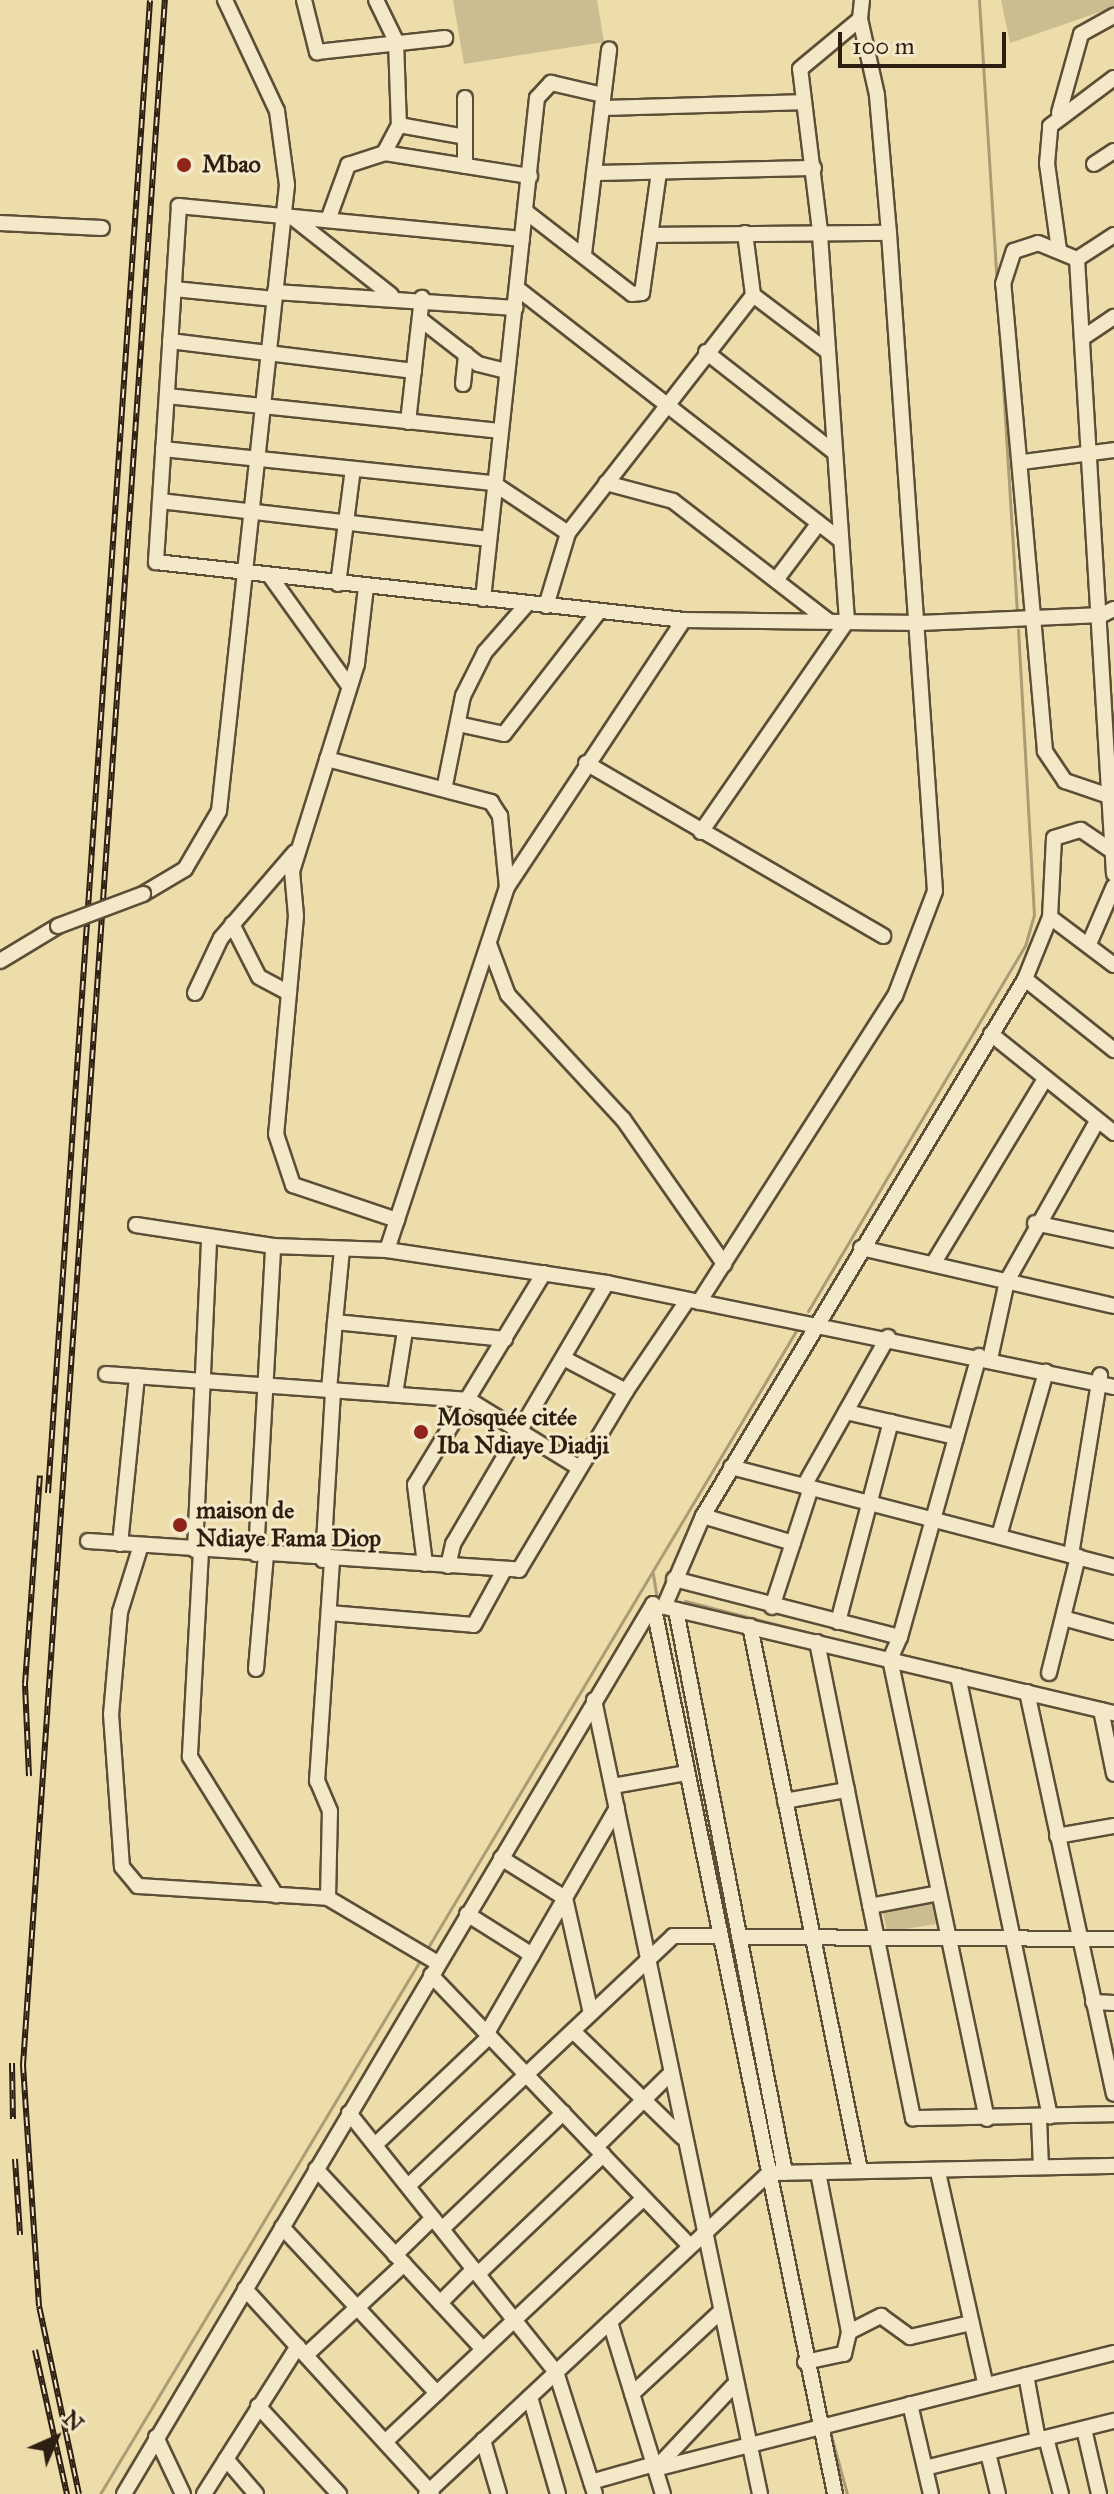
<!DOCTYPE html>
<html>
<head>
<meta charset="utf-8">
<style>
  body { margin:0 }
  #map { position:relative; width:1114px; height:2494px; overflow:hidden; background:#ecddaa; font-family:"IM FELL Great Primer",serif }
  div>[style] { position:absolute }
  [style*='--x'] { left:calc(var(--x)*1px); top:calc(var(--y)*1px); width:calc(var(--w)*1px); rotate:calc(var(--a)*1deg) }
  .green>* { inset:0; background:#cbbd90 }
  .stream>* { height:3px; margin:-1.5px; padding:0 1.5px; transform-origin:1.5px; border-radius:1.5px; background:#ab9c76 }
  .roads { filter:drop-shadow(2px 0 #5c4e37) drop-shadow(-2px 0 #5c4e37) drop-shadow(0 2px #5c4e37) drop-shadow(0 -2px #5c4e37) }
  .minor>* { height:14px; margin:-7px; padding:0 7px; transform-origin:7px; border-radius:7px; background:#f3e9c8 }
  .rail>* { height:6px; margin-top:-3px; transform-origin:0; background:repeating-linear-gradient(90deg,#f3e9c8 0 9px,#2c1e11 0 18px); box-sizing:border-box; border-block:2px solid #2c1e11 }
  .bridges { filter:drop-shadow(2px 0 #5c4e37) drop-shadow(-2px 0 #5c4e37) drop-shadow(0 2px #5c4e37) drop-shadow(0 -2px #5c4e37) }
  .minor-bridge>* { height:14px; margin:-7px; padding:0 7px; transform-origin:7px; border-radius:7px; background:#f3e9c8 }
  .dots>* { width:22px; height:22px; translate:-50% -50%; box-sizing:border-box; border:4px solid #f3e9c8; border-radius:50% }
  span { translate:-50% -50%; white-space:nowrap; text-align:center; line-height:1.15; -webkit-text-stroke:6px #f3e9c8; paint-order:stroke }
  .poi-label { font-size:24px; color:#2c1e11; font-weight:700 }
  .left { translate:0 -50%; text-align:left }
  .north { position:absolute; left:16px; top:2398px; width:80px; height:80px; -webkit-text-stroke:6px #f3e9c8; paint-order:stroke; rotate:45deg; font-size:22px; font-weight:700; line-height:32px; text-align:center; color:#2c1e11 }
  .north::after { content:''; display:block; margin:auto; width:28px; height:36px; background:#2c1e11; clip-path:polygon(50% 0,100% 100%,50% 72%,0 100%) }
  .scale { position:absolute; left:838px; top:32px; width:168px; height:36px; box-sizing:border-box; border:4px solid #2c1e11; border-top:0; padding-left:10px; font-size:24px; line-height:28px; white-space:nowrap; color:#2c1e11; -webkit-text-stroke:6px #f3e9c8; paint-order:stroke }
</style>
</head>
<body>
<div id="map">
  <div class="green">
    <div style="clip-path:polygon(453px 0,597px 0,604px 42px,464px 64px)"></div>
    <div style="clip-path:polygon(1001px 0,1114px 0,1114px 7px,1010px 43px)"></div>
    <div style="clip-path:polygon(931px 1898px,936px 1924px,887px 1932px,882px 1907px)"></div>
  </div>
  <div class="stream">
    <div style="--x:979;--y:0;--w:285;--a:86.4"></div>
    <div style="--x:998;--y:303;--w:308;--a:86.5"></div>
    <div style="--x:808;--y:1311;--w:425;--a:-59.3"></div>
    <div style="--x:1025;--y:946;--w:32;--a:-74"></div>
    <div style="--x:1034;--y:915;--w:286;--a:-93.2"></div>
    <div style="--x:653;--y:1574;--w:24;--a:81"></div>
    <div style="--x:685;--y:1601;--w:211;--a:14.3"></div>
    <div style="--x:427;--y:1949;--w:720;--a:-59.16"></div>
    <div style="--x:750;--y:2042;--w:129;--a:78.3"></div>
    <div style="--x:778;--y:2179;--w:181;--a:78.5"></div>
    <div style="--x:816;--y:2367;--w:52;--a:77.8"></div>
    <div style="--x:829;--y:2428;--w:68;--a:74.7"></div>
    <div style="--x:100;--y:2494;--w:624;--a:-59.04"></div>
  </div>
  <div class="roads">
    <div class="minor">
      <div style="--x:304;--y:0;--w:54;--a:76"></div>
      <div style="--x:317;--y:52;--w:129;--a:-6.2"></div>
      <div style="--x:376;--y:0;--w:46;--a:64"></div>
      <div style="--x:396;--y:41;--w:84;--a:88"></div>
      <div style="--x:399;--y:125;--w:32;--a:118"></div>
      <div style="--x:465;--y:98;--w:68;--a:90"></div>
      <div style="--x:602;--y:108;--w:199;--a:-1.7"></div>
      <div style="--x:1059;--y:113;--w:82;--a:-74.4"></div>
      <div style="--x:1081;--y:34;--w:38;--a:-29"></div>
      <div style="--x:399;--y:125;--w:67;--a:10.3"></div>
      <div style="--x:1094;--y:164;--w:24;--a:-33"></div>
      <div style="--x:594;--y:173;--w:220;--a:-1.3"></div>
      <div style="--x:525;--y:211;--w:135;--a:37.8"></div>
      <div style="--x:632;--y:294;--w:10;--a:-6"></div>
      <div style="--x:642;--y:293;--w:122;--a:-82"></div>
      <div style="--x:292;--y:217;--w:126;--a:38.2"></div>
      <div style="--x:328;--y:220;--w:59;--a:-70"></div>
      <div style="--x:348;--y:165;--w:38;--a:-18"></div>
      <div style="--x:384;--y:153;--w:148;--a:9"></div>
      <div style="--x:0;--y:223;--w:102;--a:2.8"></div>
      <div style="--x:745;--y:233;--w:63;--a:82.6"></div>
      <div style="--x:753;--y:295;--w:93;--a:37.1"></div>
      <div style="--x:650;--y:235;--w:239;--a:-0.5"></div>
      <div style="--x:522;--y:239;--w:345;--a:-174.5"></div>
      <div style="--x:179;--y:206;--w:357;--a:93.7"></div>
      <div style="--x:156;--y:562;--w:531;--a:6.27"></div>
      <div style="--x:684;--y:620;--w:236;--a:0.7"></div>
      <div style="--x:920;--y:623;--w:182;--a:-2.5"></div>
      <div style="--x:1102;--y:615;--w:13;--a:-27"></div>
      <div style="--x:1059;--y:250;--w:87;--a:-97.9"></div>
      <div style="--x:1047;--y:164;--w:38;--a:-85"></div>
      <div style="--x:1050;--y:126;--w:80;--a:-36.9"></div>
      <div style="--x:584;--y:254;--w:206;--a:-83"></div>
      <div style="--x:1077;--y:259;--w:616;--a:86.56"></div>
      <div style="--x:174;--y:289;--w:101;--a:5.7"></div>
      <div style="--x:518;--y:289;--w:408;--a:37.9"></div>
      <div style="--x:275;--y:292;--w:241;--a:3.8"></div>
      <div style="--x:420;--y:319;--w:73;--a:37.8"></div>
      <div style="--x:478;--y:364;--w:30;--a:14"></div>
      <div style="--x:1084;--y:337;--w:36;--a:-34"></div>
      <div style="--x:170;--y:341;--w:246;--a:7"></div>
      <div style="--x:706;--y:352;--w:162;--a:38"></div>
      <div style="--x:463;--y:384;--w:30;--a:-84"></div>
      <div style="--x:167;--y:396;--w:334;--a:6"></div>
      <div style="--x:408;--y:422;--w:125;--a:-83.6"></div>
      <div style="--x:163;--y:449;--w:332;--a:5.9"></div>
      <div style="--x:493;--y:483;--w:90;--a:33.7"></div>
      <div style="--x:1023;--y:462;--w:92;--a:-7.5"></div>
      <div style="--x:606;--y:483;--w:69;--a:15"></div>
      <div style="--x:673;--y:501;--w:196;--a:37.7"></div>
      <div style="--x:160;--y:501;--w:329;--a:6.6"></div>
      <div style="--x:270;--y:576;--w:135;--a:54.3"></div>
      <div style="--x:776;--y:580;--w:71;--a:-53"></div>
      <div style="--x:338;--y:584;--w:116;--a:-82.6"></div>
      <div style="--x:366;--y:587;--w:78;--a:96.7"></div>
      <div style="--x:357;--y:664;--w:217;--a:107.4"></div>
      <div style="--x:292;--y:871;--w:45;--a:84.9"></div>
      <div style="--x:296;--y:916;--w:219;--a:95.2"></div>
      <div style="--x:276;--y:1134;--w:54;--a:71.6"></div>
      <div style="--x:293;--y:1185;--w:110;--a:18.6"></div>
      <div style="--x:483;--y:599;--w:504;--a:-83.85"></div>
      <div style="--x:537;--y:98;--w:21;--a:-47"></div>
      <div style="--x:551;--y:83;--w:53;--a:13"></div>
      <div style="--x:546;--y:606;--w:76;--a:-73.2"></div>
      <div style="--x:568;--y:533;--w:301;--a:-52.1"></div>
      <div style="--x:458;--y:724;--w:47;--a:12.3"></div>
      <div style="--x:504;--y:734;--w:152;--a:-52.2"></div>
      <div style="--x:327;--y:759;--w:170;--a:14.7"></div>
      <div style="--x:491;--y:802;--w:17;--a:57"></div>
      <div style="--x:500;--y:816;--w:71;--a:84.4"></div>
      <div style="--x:586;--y:763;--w:344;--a:30.2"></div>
      <div style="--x:445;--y:785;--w:91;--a:-78.6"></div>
      <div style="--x:463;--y:696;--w:49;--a:-63.4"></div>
      <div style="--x:485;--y:652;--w:64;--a:-48.8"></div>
      <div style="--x:1112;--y:797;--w:50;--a:-161.2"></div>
      <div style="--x:1065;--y:781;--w:36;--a:-124"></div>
      <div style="--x:1045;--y:751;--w:469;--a:-95.1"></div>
      <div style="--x:1003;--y:284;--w:35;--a:-72"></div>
      <div style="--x:1014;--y:251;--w:25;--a:-18"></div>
      <div style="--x:1038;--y:243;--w:42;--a:22.3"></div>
      <div style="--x:1077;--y:259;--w:44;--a:-33"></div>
      <div style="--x:701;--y:832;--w:257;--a:-55.3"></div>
      <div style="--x:847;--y:621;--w:391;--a:-94"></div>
      <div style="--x:820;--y:231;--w:163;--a:-97"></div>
      <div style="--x:800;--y:69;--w:78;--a:-39.8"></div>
      <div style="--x:860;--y:19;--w:19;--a:-84"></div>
      <div style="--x:143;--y:894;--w:49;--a:-30.8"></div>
      <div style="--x:185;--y:869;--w:67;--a:-59.6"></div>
      <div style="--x:219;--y:811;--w:630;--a:-83.8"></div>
      <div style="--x:287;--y:185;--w:75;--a:-97.7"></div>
      <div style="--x:277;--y:111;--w:123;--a:-115.1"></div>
      <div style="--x:1050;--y:917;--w:80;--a:36.9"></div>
      <div style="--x:232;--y:924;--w:59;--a:63"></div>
      <div style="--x:259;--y:977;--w:34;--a:28"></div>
      <div style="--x:489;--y:944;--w:54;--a:69.6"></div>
      <div style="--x:508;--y:995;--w:169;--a:47.2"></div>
      <div style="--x:623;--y:1119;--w:177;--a:55.1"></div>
      <div style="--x:1089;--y:944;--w:63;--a:-66.7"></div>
      <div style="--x:0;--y:961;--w:68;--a:-31.1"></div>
      <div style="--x:1025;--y:979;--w:114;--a:38.6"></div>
      <div style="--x:195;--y:993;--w:61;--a:-64.7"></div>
      <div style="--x:221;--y:938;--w:113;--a:-49.3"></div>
      <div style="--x:991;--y:1034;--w:158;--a:38.8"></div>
      <div style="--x:1035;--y:1223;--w:81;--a:12.1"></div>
      <div style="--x:136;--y:1225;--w:139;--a:8.7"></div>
      <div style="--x:273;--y:1246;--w:114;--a:2"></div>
      <div style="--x:387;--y:1250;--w:222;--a:8.5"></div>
      <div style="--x:607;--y:1283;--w:518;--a:11.59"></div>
      <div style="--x:861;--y:1248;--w:260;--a:12.9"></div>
      <div style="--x:387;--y:1250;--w:382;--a:-71.7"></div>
      <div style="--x:507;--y:887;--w:320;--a:-56.5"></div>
      <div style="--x:933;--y:1264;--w:216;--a:-58.8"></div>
      <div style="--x:699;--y:1302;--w:363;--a:-57.4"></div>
      <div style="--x:895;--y:996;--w:112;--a:-69.1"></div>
      <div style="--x:935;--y:891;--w:660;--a:-94"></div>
      <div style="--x:889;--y:233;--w:139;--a:-95"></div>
      <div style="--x:877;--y:95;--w:78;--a:-102.6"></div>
      <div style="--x:335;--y:1322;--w:73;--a:-84.5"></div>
      <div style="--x:990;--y:1359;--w:80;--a:-77.7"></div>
      <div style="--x:1007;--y:1281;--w:184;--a:-60.6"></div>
      <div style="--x:106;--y:1374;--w:364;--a:4.1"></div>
      <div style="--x:469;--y:1400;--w:128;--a:31.6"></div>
      <div style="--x:329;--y:1390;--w:68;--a:-85"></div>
      <div style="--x:335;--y:1322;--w:171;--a:5.7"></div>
      <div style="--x:626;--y:1391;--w:109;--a:-55.9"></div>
      <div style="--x:395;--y:1394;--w:64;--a:-81"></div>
      <div style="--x:846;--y:1412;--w:113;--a:12.8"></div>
      <div style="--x:731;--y:1467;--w:396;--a:14.6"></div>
      <div style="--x:804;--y:1486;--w:171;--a:-60.6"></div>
      <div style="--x:703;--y:1516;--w:94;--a:16.7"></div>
      <div style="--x:999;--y:1536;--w:171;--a:-74"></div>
      <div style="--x:88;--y:1541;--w:432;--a:3.8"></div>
      <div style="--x:519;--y:1570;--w:209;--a:-59.1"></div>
      <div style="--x:626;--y:1391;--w:69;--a:-152.3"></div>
      <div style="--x:120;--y:1544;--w:169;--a:-84.2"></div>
      <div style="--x:141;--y:1545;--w:70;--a:107.4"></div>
      <div style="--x:120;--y:1612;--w:102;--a:95"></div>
      <div style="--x:111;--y:1714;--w:153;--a:85.9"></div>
      <div style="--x:122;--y:1867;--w:25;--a:50"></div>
      <div style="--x:138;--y:1886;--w:190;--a:3.6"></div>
      <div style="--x:328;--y:1898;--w:128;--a:30.6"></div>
      <div style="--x:195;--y:1550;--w:313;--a:-87.4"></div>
      <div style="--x:201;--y:1551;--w:206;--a:93.1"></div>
      <div style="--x:190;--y:1757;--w:163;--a:58.1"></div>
      <div style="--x:256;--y:1554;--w:308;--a:-86.8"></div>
      <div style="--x:1071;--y:1555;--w:182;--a:-80.8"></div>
      <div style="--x:323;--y:1560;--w:169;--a:-86.6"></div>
      <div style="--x:425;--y:1564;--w:80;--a:-97.2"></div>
      <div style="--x:415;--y:1485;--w:248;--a:-58.7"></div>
      <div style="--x:448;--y:1566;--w:23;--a:-77"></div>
      <div style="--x:453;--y:1544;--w:303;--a:-59.5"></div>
      <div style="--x:674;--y:1579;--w:233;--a:14.4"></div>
      <div style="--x:900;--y:1637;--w:292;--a:-74.3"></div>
      <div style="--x:653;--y:1604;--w:908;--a:78.44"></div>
      <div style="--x:664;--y:1607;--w:99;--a:-66.8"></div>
      <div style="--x:703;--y:1516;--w:626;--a:-59.05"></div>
      <div style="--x:1025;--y:979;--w:67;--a:-68"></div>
      <div style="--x:1050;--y:917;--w:79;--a:-87.1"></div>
      <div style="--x:1054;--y:838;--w:28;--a:-17"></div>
      <div style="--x:1081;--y:830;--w:40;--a:34"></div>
      <div style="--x:772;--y:1607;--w:125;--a:-71.9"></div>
      <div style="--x:669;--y:1608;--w:457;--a:13.3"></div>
      <div style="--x:676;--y:1610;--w:573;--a:79.04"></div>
      <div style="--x:329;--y:1613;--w:145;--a:4.7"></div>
      <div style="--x:474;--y:1625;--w:60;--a:-61.3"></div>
      <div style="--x:1063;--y:1618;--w:53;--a:15.4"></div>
      <div style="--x:838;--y:1622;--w:207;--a:-75.2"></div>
      <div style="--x:750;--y:1626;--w:555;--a:78.57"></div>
      <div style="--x:900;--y:1637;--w:24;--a:114"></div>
      <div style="--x:890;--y:1659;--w:470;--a:78.1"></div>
      <div style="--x:817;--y:1642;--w:486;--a:78.6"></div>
      <div style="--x:913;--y:2118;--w:201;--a:-1.1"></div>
      <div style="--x:256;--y:1669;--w:114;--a:-85"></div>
      <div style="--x:1049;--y:1673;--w:120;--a:-76"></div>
      <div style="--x:958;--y:1676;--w:450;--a:78.2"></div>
      <div style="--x:1027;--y:1692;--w:411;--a:77.8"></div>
      <div style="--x:594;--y:1700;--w:811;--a:78.19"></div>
      <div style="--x:1101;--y:1710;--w:65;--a:78.5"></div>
      <div style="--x:613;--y:1786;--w:75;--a:-10"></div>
      <div style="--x:785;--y:1801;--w:63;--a:-10.1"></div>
      <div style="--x:1057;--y:1836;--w:58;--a:-10"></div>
      <div style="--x:501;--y:1858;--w:75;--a:32"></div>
      <div style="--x:565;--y:1898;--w:118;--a:77.3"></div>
      <div style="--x:328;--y:1898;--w:87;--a:-88.7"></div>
      <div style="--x:330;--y:1811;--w:33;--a:-113"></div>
      <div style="--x:317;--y:1781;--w:221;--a:-86.1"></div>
      <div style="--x:870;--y:1906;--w:70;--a:-10.7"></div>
      <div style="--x:467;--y:1914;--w:77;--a:32.2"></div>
      <div style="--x:739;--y:1937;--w:375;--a:0.3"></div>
      <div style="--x:431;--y:1975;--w:375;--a:46.3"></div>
      <div style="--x:1093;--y:2002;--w:21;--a:3"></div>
      <div style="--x:573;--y:2031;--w:152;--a:44.2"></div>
      <div style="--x:487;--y:2033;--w:260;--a:-60"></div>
      <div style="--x:349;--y:2113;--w:332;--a:51.4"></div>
      <div style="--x:556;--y:2372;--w:128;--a:72.3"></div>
      <div style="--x:1039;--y:2118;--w:49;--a:87.7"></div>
      <div style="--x:375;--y:2145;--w:158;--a:-43.5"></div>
      <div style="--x:596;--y:2147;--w:101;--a:-44.6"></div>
      <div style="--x:316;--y:2169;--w:244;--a:47.2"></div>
      <div style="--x:938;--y:2172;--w:216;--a:77.4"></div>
      <div style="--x:408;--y:2186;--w:364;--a:-43.3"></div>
      <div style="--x:673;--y:1936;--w:47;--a:0"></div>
      <div style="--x:282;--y:2227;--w:227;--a:47"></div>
      <div style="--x:442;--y:2229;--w:168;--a:-43.8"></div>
      <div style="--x:395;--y:2255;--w:53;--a:-44.2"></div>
      <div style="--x:478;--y:2274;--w:173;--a:-43.6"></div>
      <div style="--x:245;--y:2289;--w:277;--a:47.6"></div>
      <div style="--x:440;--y:2303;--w:48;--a:-45"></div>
      <div style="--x:610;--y:2322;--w:180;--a:72.9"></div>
      <div style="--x:849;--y:2332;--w:36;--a:-27"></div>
      <div style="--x:881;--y:2316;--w:36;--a:36"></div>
      <div style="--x:910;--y:2337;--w:63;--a:-12.9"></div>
      <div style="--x:306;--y:2355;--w:134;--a:-42.9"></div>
      <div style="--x:805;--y:2362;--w:40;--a:-12"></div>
      <div style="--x:844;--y:2354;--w:23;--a:-77"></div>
      <div style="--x:849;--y:2332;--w:163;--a:-101"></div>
      <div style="--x:1026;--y:2375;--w:66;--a:79.5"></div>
      <div style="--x:632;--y:2394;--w:119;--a:-43"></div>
      <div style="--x:530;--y:2397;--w:101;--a:73.9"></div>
      <div style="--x:910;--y:2404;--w:92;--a:76.9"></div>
      <div style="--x:258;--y:2406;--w:120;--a:47.4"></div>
      <div style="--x:1084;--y:2429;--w:67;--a:77"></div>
      <div style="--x:156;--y:2437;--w:63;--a:64.7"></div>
      <div style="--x:1046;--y:2438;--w:58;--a:75"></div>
      <div style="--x:483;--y:2440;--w:56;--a:73.5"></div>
      <div style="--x:386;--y:2441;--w:354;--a:-43.3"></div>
      <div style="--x:988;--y:2453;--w:42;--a:76.3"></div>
      <div style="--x:226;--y:2459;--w:46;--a:49.4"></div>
      <div style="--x:657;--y:2467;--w:111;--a:-46.8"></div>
      <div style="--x:925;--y:2468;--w:195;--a:-14"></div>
      <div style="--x:655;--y:2469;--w:473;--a:-14.2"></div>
      <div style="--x:591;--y:2482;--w:66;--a:-15.9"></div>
      <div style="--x:124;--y:2494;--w:1035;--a:-59.27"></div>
      <div style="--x:204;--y:2494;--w:175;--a:-57.6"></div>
      <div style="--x:426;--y:2494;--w:470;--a:-43.1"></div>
      <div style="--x:769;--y:2173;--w:345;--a:-1.2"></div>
    </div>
  </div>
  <div class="rail">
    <div style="--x:48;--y:1493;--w:1496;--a:-86.09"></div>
    <div style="--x:29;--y:1776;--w:92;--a:-92.5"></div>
    <div style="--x:25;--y:1684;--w:209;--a:-85.9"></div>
    <div style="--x:12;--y:2063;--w:56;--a:89"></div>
    <div style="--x:15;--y:2159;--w:76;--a:86.2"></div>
    <div style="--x:35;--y:2350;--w:148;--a:77.5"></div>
    <div style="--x:79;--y:2494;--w:192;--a:-102"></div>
    <div style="--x:39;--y:2306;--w:242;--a:-93.8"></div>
    <div style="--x:23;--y:2065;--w:2070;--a:-86.07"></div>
  </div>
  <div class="bridges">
    <div class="minor-bridge">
      <div style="--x:58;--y:926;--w:91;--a:-20.6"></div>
    </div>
  </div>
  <div class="dots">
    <div style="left:184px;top:165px;background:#8f2418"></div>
    <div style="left:421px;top:1432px;background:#8f2418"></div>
    <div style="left:180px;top:1525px;background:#8f2418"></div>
  </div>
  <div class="poi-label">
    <span class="left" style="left:202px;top:165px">Mbao</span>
    <span class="left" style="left:437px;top:1432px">Mosquée citée<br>Iba Ndiaye Diadji</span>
    <span class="left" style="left:196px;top:1525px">maison de<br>Ndiaye Fama Diop</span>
  </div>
  <div class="north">N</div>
  <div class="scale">100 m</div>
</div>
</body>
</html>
